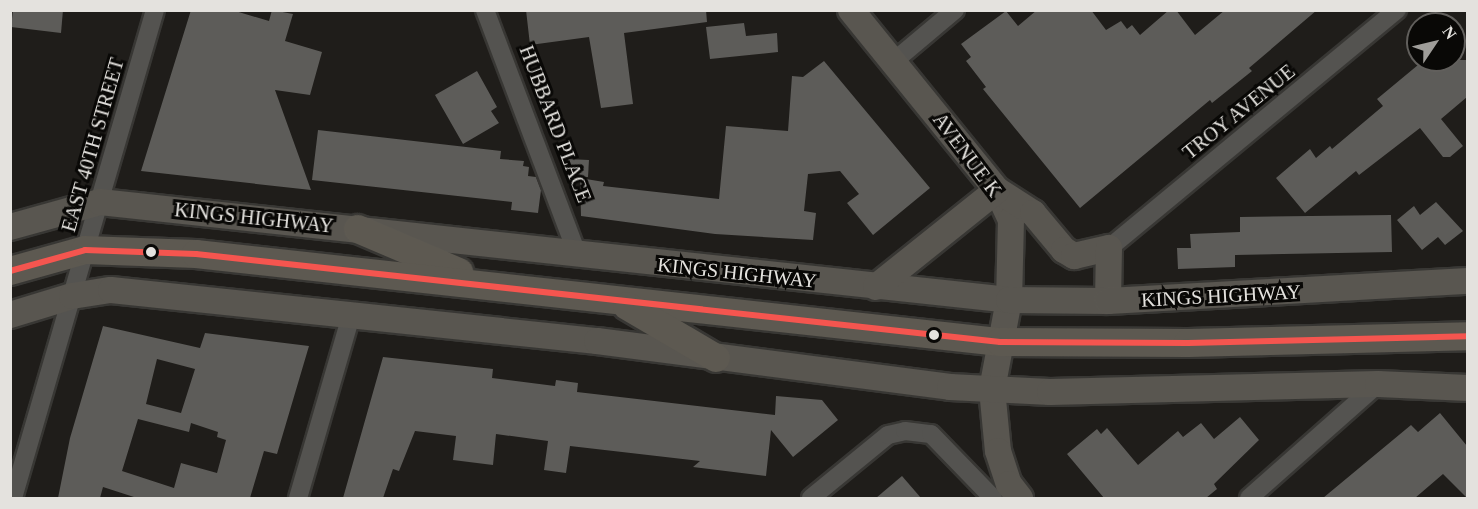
<!DOCTYPE html>
<html>
<head>
<meta charset="utf-8">
<style>
  body { margin:0 }
  #map { position:relative; width:1478px; height:509px; overflow:hidden; background:#1f1d1a; font-family:Georgia,serif }
  div>[style] { position:absolute }
  [style*='--x'] { left:calc(var(--x)*1px); top:calc(var(--y)*1px); width:calc(var(--w)*1px); rotate:calc(var(--a)*1deg) }
  .building>* { inset:0; background:#5d5c59 }
  .roads { filter:drop-shadow(2px 0 #383734) drop-shadow(-2px 0 #383734) drop-shadow(0 2px #383734) drop-shadow(0 -2px #383734) }
  .street>* { height:18px; margin:-9px; padding:0 9px; transform-origin:9px; border-radius:9px; background:#545350 }
  .secondary>* { height:26px; margin:-13px; padding:0 13px; transform-origin:13px; border-radius:13px; background:#595650 }
  .primary>* { height:28px; margin:-14px; padding:0 14px; transform-origin:14px; border-radius:14px; background:#5d5951 }
  .bus-1>* { height:6px; margin:-3px; padding:0 3px; transform-origin:3px; border-radius:3px; background:#f5554f }
  .dots>* { width:16px; height:16px; translate:-50% -50%; box-sizing:border-box; border:3px solid #090806; border-radius:50% }
  span { translate:-50% -50%; white-space:nowrap; text-align:center; line-height:1.15; -webkit-text-stroke:6px #090806; paint-order:stroke }
  .street-label { font-size:20px; color:#e4e2de }
  .frame { position:absolute; inset:0; border:12px solid #e4e2de; pointer-events:none }
  .north { position:absolute; left:1406px; top:12px; width:60px; height:60px; box-sizing:border-box; background:#090806; border:2px solid #615f5c; border-radius:50%; rotate:55deg; font-size:16px; font-weight:700; line-height:24px; text-align:center; color:#e4e2de }
  .north::after { content:''; display:block; margin:auto; width:21px; height:27px; background:#9f9d99; clip-path:polygon(50% 0,100% 100%,50% 72%,0 100%) }
</style>
</head>
<body>
<div id="map">
  <div class="building">
    <div style="clip-path:polygon(13px 10px,63px 10px,61px 33px,11px 27px)"></div>
    <div style="clip-path:polygon(191px 10px,232px 10px,269px 21px,272px 10px,293px 14px,285px 41px,322px 52px,310px 95px,275px 90px,311px 190px,141px 171px)"></div>
    <div style="clip-path:polygon(526px 10px,706px 10px,707px 22px,624px 33px,633px 104px,601px 108px,589px 37px,530px 45px)"></div>
    <div style="clip-path:polygon(1037px 10px,1091px 10px,1106px 30px,1121px 21px,1127px 29px,1132px 25px,1140px 35px,1169px 10px,1176px 10px,1195px 35px,1225px 10px,1317px 10px,1249px 68px,1252px 71px,1212px 103px,1210px 100px,1080px 208px,983px 89px,986px 87px,966px 61px,971px 57px,961px 44px,1006px 11px,1018px 26px)"></div>
    <div style="clip-path:polygon(744px 23px,746px 36px,777px 33px,778px 52px,710px 59px,706px 27px)"></div>
    <div style="clip-path:polygon(1424px 60px,1467px 60px,1467px 97px,1441px 119px,1463px 146px,1450px 157px,1443px 157px,1420px 128px,1359px 175px,1356px 171px,1305px 213px,1276px 178px,1310px 149px,1316px 158px,1330px 146px,1332px 149px,1383px 106px,1377px 99px)"></div>
    <div style="clip-path:polygon(824px 61px,930px 188px,873px 235px,847px 203px,859px 194px,840px 171px,808px 174px,804px 211px,816px 213px,813px 240px,715px 234px,581px 216px,580px 178px,604px 182px,603px 186px,719px 199px,726px 126px,788px 131px,792px 76px,803px 77px)"></div>
    <div style="clip-path:polygon(477px 71px,497px 107px,491px 111px,499px 123px,463px 144px,435px 95px)"></div>
    <div style="clip-path:polygon(318px 130px,501px 151px,500px 159px,524px 161px,523px 166px,529px 167px,528px 176px,536px 177px,541px 190px,538px 213px,511px 210px,512px 202px,312px 180px)"></div>
    <div style="clip-path:polygon(568px 159px,589px 160px,588px 177px,567px 177px)"></div>
    <div style="clip-path:polygon(1436px 202px,1463px 231px,1445px 245px,1438px 237px,1422px 250px,1397px 220px,1414px 206px,1420px 215px)"></div>
    <div style="clip-path:polygon(1391px 215px,1392px 252px,1235px 255px,1235px 267px,1178px 269px,1177px 248px,1191px 248px,1190px 234px,1240px 232px,1240px 217px)"></div>
    <div style="clip-path:polygon(evenodd,103px 326px,200px 348px,205px 333px,309px 346px,277px 454px,264px 451px,250px 498px,137px 498px,103px 487px,100px 498px,58px 498px,70px 438px,103px 326px,157px 359px,195px 369px,181px 413px,146px 404px,157px 359px,103px 326px,138px 419px,189px 432px,191px 423px,218px 432px,217px 437px,226px 440px,217px 473px,181px 463px,174px 488px,122px 471px,138px 419px)"></div>
    <div style="clip-path:polygon(383px 357px,493px 369px,492px 378px,555px 386px,556px 380px,578px 383px,577px 392px,775px 415px,776px 396px,822px 400px,838px 420px,793px 457px,771px 430px,766px 476px,693px 467px,700px 461px,570px 446px,566px 473px,544px 470px,548px 441px,496px 434px,493px 465px,453px 460px,456px 436px,415px 431px,399px 471px,393px 469px,383px 498px,343px 498px)"></div>
    <div style="clip-path:polygon(1440px 413px,1467px 446px,1467px 498px,1443px 474px,1415px 498px,1323px 498px,1411px 425px,1418px 432px)"></div>
    <div style="clip-path:polygon(1240px 417px,1259px 440px,1214px 484px,1217px 489px,1206px 498px,1104px 498px,1067px 454px,1097px 429px,1101px 434px,1107px 428px,1138px 465px,1178px 431px,1183px 437px,1201px 423px,1214px 439px)"></div>
    <div style="clip-path:polygon(902px 476px,921px 498px,876px 498px)"></div>
  </div>
  <div class="roads">
    <div class="street">
      <div style="--x:485;--y:10;--w:263;--a:69.3"></div>
      <div style="--x:893;--y:62;--w:81;--a:-40"></div>
      <div style="--x:1109;--y:248;--w:374;--a:-39.6"></div>
      <div style="--x:13;--y:498;--w:508;--a:-73.78"></div>
      <div style="--x:298;--y:498;--w:191;--a:-73.8"></div>
      <div style="--x:811;--y:498;--w:99;--a:-39.3"></div>
      <div style="--x:888;--y:435;--w:17;--a:-13"></div>
      <div style="--x:905;--y:431;--w:26;--a:7"></div>
      <div style="--x:931;--y:434;--w:89;--a:45.9"></div>
      <div style="--x:1249;--y:498;--w:172;--a:-41.5"></div>
    </div>
    <div class="secondary">
      <div style="--x:851;--y:10;--w:232;--a:51"></div>
      <div style="--x:997;--y:190;--w:33;--a:65"></div>
      <div style="--x:1011;--y:220;--w:80;--a:91.4"></div>
      <div style="--x:1009;--y:300;--w:91;--a:100.8"></div>
      <div style="--x:992;--y:389;--w:62;--a:84.5"></div>
      <div style="--x:998;--y:451;--w:35;--a:72"></div>
      <div style="--x:1009;--y:484;--w:18;--a:52"></div>
      <div style="--x:997;--y:190;--w:43;--a:32.6"></div>
      <div style="--x:1033;--y:213;--w:48;--a:50"></div>
      <div style="--x:1064;--y:250;--w:12;--a:31"></div>
      <div style="--x:1074;--y:256;--w:36;--a:-13"></div>
      <div style="--x:1109;--y:248;--w:53;--a:91.1"></div>
      <div style="--x:10;--y:227;--w:93;--a:-15.5"></div>
      <div style="--x:100;--y:202;--w:914;--a:6.15"></div>
      <div style="--x:1009;--y:300;--w:99;--a:0.6"></div>
      <div style="--x:1108;--y:301;--w:361;--a:-3.2"></div>
      <div style="--x:876;--y:287;--w:155;--a:-38.7"></div>
      <div style="--x:10;--y:315;--w:65;--a:-17"></div>
      <div style="--x:72;--y:296;--w:39;--a:-9"></div>
      <div style="--x:111;--y:290;--w:489;--a:6"></div>
      <div style="--x:597;--y:341;--w:356;--a:7.4"></div>
      <div style="--x:950;--y:387;--w:100;--a:2.9"></div>
      <div style="--x:1050;--y:392;--w:328;--a:-1.4"></div>
      <div style="--x:1378;--y:384;--w:90;--a:2.5"></div>
    </div>
    <div class="primary">
      <div style="--x:358;--y:229;--w:110;--a:23.1"></div>
      <div style="--x:10;--y:271;--w:78;--a:-15.6"></div>
      <div style="--x:85;--y:250;--w:111;--a:2.1"></div>
      <div style="--x:196;--y:254;--w:809;--a:6.25"></div>
      <div style="--x:1000;--y:342;--w:188;--a:0.3"></div>
      <div style="--x:1188;--y:343;--w:280;--a:-1.4"></div>
      <div style="--x:627;--y:306;--w:103;--a:30.3"></div>
    </div>
  </div>
  <div class="bus-1">
    <div style="--x:10;--y:271;--w:78;--a:-15.6"></div>
    <div style="--x:85;--y:250;--w:111;--a:2.1"></div>
    <div style="--x:196;--y:254;--w:809;--a:6.25"></div>
    <div style="--x:1000;--y:342;--w:188;--a:0.3"></div>
    <div style="--x:1188;--y:343;--w:280;--a:-1.4"></div>
  </div>
  <div class="dots">
    <div style="left:151px;top:252px;background:#e4e2de"></div>
    <div style="left:934px;top:335px;background:#e4e2de"></div>
  </div>
  <div class="street-label">
    <span style="left:1239px;top:112px;rotate:-39deg">TROY AVENUE</span>
    <span style="left:555px;top:124px;rotate:69deg">HUBBARD PLACE</span>
    <span style="left:93px;top:145px;rotate:-74deg">EAST 40TH STREET</span>
    <span style="left:967px;top:155px;rotate:53deg">AVENUE K</span>
    <span style="left:254px;top:218px;rotate:6deg">KINGS HIGHWAY</span>
    <span style="left:737px;top:273px;rotate:6deg">KINGS HIGHWAY</span>
    <span style="left:1221px;top:296px;rotate:-3deg">KINGS HIGHWAY</span>
  </div>
  <div class="frame"></div>
  <div class="north">N</div>
</div>
</body>
</html>
